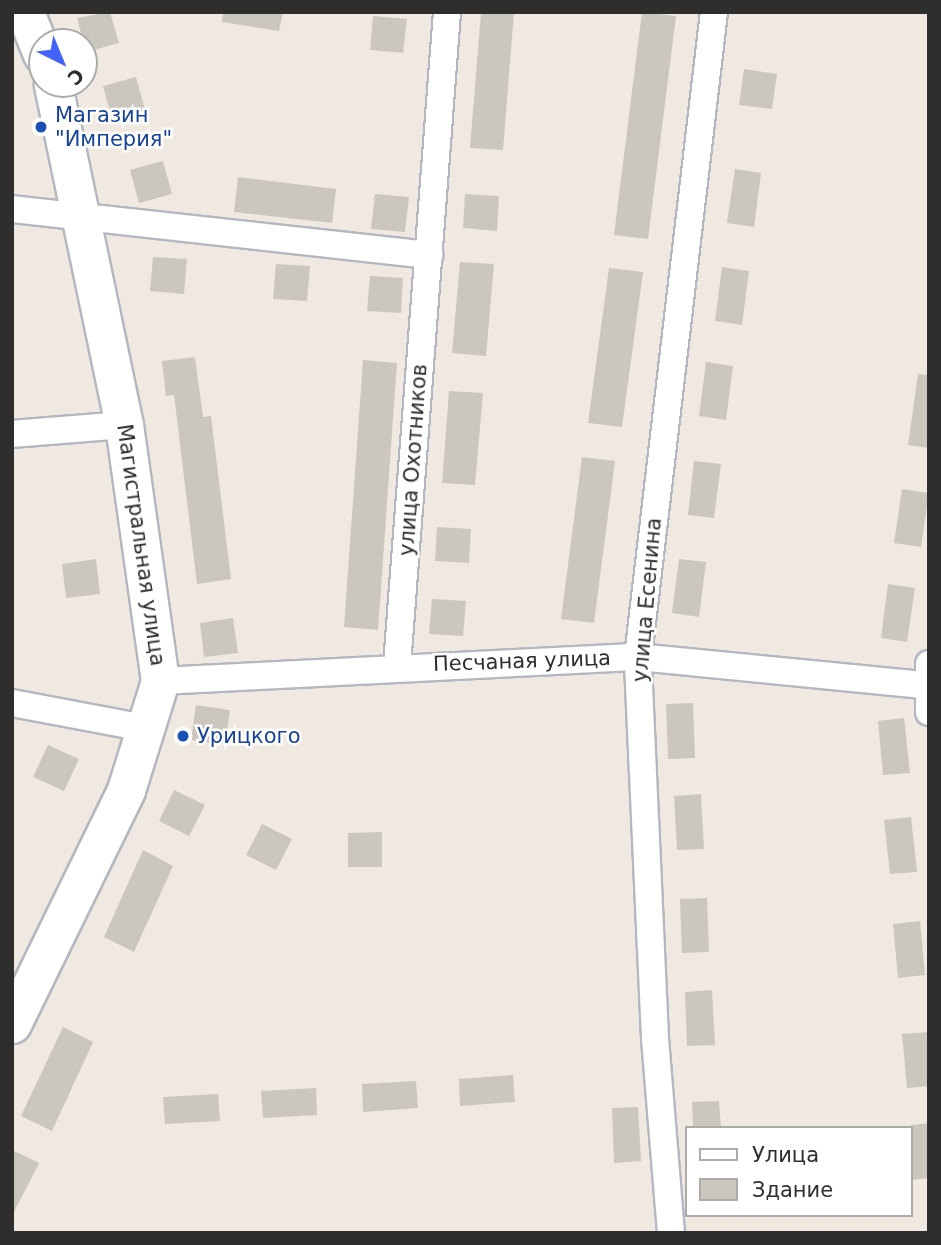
<!DOCTYPE html>
<html>
<head>
<meta charset="utf-8">
<style>
  body { margin:0 }
  #map { position:relative; width:941px; height:1245px; overflow:hidden; background:#efe9e1; font-family:"DejaVu Sans",sans-serif }
  div>[style] { position:absolute }
  [style*='--x'] { left:calc(var(--x)*1px); top:calc(var(--y)*1px); width:calc(var(--w)*1px); rotate:calc(var(--a)*1deg) }
  .building>* { inset:0; background:#cbc7bf }
  .roads { filter:drop-shadow(2px 0 #b4b7c1) drop-shadow(-2px 0 #b4b7c1) drop-shadow(0 2px #b4b7c1) drop-shadow(0 -2px #b4b7c1) }
  .street>* { height:26px; margin:-13px; padding:0 13px; transform-origin:13px; border-radius:13px; background:#fff }
  .secondary>* { height:37px; margin:-18.5px; padding:0 18.5px; transform-origin:18.5px; border-radius:18.5px; background:#fff }
  .dots>* { width:19px; height:19px; translate:-50% -50%; box-sizing:border-box; border:4px solid #fff; border-radius:50% }
  span { translate:-50% -50%; white-space:nowrap; text-align:center; line-height:1.15; -webkit-text-stroke:5px #fff; paint-order:stroke }
  .transit-label { font-size:21px; color:#164399 }
  .left { translate:0 -50%; text-align:left }
  .street-label { font-size:21px; color:#2e2e2e }
  .frame { position:absolute; inset:0; border:14px solid #2e2e2e; pointer-events:none }
  .legend { position:absolute; left:685px; top:1126px; width:228px; height:91px; box-sizing:border-box; background:#fff; border:2px solid #ababab; margin:0; padding:9px 12px; list-style:none; font-size:21px; color:#2e2e2e }
  .legend li { display:flex; align-items:center; gap:14px; height:35px }
  .legend b { width:35px; border:2px solid #ababab }
  .north { position:absolute; left:28px; top:28px; width:70px; height:70px; box-sizing:border-box; background:#fff; border:2px solid #ababab; border-radius:50%; rotate:137deg; font-size:19px; font-weight:700; line-height:28px; text-align:center; color:#2e2e2e }
  .north::after { content:''; display:block; margin:auto; width:24px; height:32px; background:#4264fb; clip-path:polygon(50% 0,100% 100%,50% 72%,0 100%) }
</style>
</head>
<body>
<div id="map">
  <div class="building">
    <div style="clip-path:polygon(110px 12px,119px 43px,86px 52px,77px 18px)"></div>
    <div style="clip-path:polygon(223px 12px,283px 12px,279px 31px,222px 22px)"></div>
    <div style="clip-path:polygon(481px 12px,514px 12px,503px 150px,470px 148px)"></div>
    <div style="clip-path:polygon(642px 12px,676px 16px,648px 239px,614px 235px)"></div>
    <div style="clip-path:polygon(373px 16px,407px 19px,403px 53px,370px 50px)"></div>
    <div style="clip-path:polygon(744px 69px,777px 74px,772px 109px,739px 105px)"></div>
    <div style="clip-path:polygon(136px 77px,145px 110px,112px 119px,103px 86px)"></div>
    <div style="clip-path:polygon(163px 161px,172px 194px,139px 203px,130px 170px)"></div>
    <div style="clip-path:polygon(735px 169px,761px 173px,754px 227px,727px 223px)"></div>
    <div style="clip-path:polygon(238px 177px,336px 189px,332px 223px,234px 212px)"></div>
    <div style="clip-path:polygon(375px 194px,409px 197px,405px 232px,371px 229px)"></div>
    <div style="clip-path:polygon(465px 194px,499px 196px,497px 231px,463px 228px)"></div>
    <div style="clip-path:polygon(153px 257px,187px 259px,184px 294px,150px 291px)"></div>
    <div style="clip-path:polygon(460px 262px,494px 264px,486px 356px,452px 353px)"></div>
    <div style="clip-path:polygon(276px 264px,310px 266px,307px 301px,273px 299px)"></div>
    <div style="clip-path:polygon(722px 267px,749px 271px,742px 325px,715px 321px)"></div>
    <div style="clip-path:polygon(609px 268px,643px 272px,622px 427px,588px 423px)"></div>
    <div style="clip-path:polygon(370px 276px,403px 278px,401px 313px,367px 311px)"></div>
    <div style="clip-path:polygon(195px 357px,203px 417px,211px 416px,231px 579px,197px 584px,174px 395px,166px 396px,162px 361px)"></div>
    <div style="clip-path:polygon(363px 360px,397px 363px,378px 630px,344px 627px)"></div>
    <div style="clip-path:polygon(706px 362px,733px 366px,726px 420px,699px 416px)"></div>
    <div style="clip-path:polygon(918px 374px,929px 375px,929px 448px,908px 445px)"></div>
    <div style="clip-path:polygon(449px 391px,483px 393px,475px 485px,442px 483px)"></div>
    <div style="clip-path:polygon(582px 457px,615px 461px,594px 623px,561px 619px)"></div>
    <div style="clip-path:polygon(694px 461px,721px 464px,714px 518px,688px 515px)"></div>
    <div style="clip-path:polygon(902px 489px,929px 493px,921px 547px,894px 543px)"></div>
    <div style="clip-path:polygon(437px 527px,471px 529px,469px 563px,435px 561px)"></div>
    <div style="clip-path:polygon(96px 559px,100px 594px,66px 598px,62px 564px)"></div>
    <div style="clip-path:polygon(679px 559px,706px 562px,699px 617px,672px 613px)"></div>
    <div style="clip-path:polygon(888px 584px,915px 588px,907px 642px,881px 638px)"></div>
    <div style="clip-path:polygon(432px 599px,466px 601px,463px 636px,429px 634px)"></div>
    <div style="clip-path:polygon(233px 618px,238px 653px,204px 657px,200px 623px)"></div>
    <div style="clip-path:polygon(693px 703px,695px 758px,668px 759px,666px 704px)"></div>
    <div style="clip-path:polygon(196px 705px,230px 710px,225px 745px,191px 740px)"></div>
    <div style="clip-path:polygon(904px 718px,910px 773px,883px 775px,878px 721px)"></div>
    <div style="clip-path:polygon(48px 745px,79px 759px,64px 791px,33px 777px)"></div>
    <div style="clip-path:polygon(174px 790px,205px 805px,189px 836px,159px 821px)"></div>
    <div style="clip-path:polygon(701px 794px,704px 849px,677px 850px,674px 796px)"></div>
    <div style="clip-path:polygon(911px 817px,917px 872px,890px 874px,884px 820px)"></div>
    <div style="clip-path:polygon(262px 824px,292px 839px,276px 870px,246px 855px)"></div>
    <div style="clip-path:polygon(382px 832px,382px 867px,348px 867px,348px 833px)"></div>
    <div style="clip-path:polygon(143px 850px,173px 866px,134px 952px,104px 937px)"></div>
    <div style="clip-path:polygon(707px 898px,709px 952px,682px 953px,680px 899px)"></div>
    <div style="clip-path:polygon(920px 921px,925px 975px,898px 978px,893px 924px)"></div>
    <div style="clip-path:polygon(712px 990px,715px 1045px,687px 1046px,685px 992px)"></div>
    <div style="clip-path:polygon(63px 1027px,93px 1042px,52px 1131px,21px 1116px)"></div>
    <div style="clip-path:polygon(929px 1032px,929px 1086px,907px 1088px,902px 1034px)"></div>
    <div style="clip-path:polygon(513px 1075px,515px 1102px,460px 1106px,459px 1079px)"></div>
    <div style="clip-path:polygon(416px 1081px,418px 1108px,363px 1112px,362px 1084px)"></div>
    <div style="clip-path:polygon(316px 1088px,317px 1115px,263px 1118px,261px 1091px)"></div>
    <div style="clip-path:polygon(218px 1094px,220px 1121px,165px 1124px,163px 1097px)"></div>
    <div style="clip-path:polygon(719px 1101px,721px 1128px,693px 1128px,692px 1102px)"></div>
    <div style="clip-path:polygon(638px 1107px,641px 1161px,614px 1163px,612px 1108px)"></div>
    <div style="clip-path:polygon(929px 1123px,929px 1178px,913px 1180px,911px 1125px)"></div>
    <div style="clip-path:polygon(12px 1150px,39px 1163px,12px 1216px)"></div>
  </div>
  <div class="roads">
    <div class="street">
      <div style="--x:12;--y:209;--w:420;--a:6.3"></div>
      <div style="--x:12;--y:434;--w:112;--a:-4.6"></div>
      <div style="--x:929;--y:664;--w:48;--a:90"></div>
      <div style="--x:397;--y:665;--w:655;--a:-85.62"></div>
      <div style="--x:160;--y:681;--w:479;--a:-2.9"></div>
      <div style="--x:638;--y:657;--w:289;--a:5.6"></div>
      <div style="--x:12;--y:703;--w:139;--a:10.7"></div>
      <div style="--x:671;--y:1233;--w:196;--a:-94.7"></div>
      <div style="--x:655;--y:1038;--w:381;--a:-92.6"></div>
      <div style="--x:638;--y:657;--w:649;--a:-83.28"></div>
    </div>
    <div class="secondary">
      <div style="--x:25;--y:12;--w:45;--a:68"></div>
      <div style="--x:12;--y:1024;--w:260;--a:-64"></div>
      <div style="--x:126;--y:790;--w:114;--a:-72.7"></div>
      <div style="--x:160;--y:681;--w:259;--a:-98"></div>
      <div style="--x:124;--y:425;--w:348;--a:-101.8"></div>
    </div>
  </div>
  <div class="dots">
    <div style="left:41px;top:127px;background:#1a4fb4"></div>
    <div style="left:183px;top:736px;background:#1a4fb4"></div>
  </div>
  <div class="transit-label">
    <span class="left" style="left:55px;top:127px">Магазин<br>"Империя"</span>
    <span class="left" style="left:197px;top:736px">Урицкого</span>
  </div>
  <div class="street-label">
    <span style="left:413px;top:460px;rotate:-86deg">улица Охотников</span>
    <span style="left:141px;top:545px;rotate:82deg">Магистральная улица</span>
    <span style="left:647px;top:600px;rotate:-85deg">улица Есенина</span>
    <span style="left:522px;top:661px;rotate:-2deg">Песчаная улица</span>
  </div>
  <div class="frame"></div>
  <ul class="legend">
  <li><b style="height:9px;background:#fff"></b>Улица</li>
  <li><b style="height:19px;background:#cbc7bf"></b>Здание</li>
  </ul>
  <div class="north">С</div>
</div>
</body>
</html>
